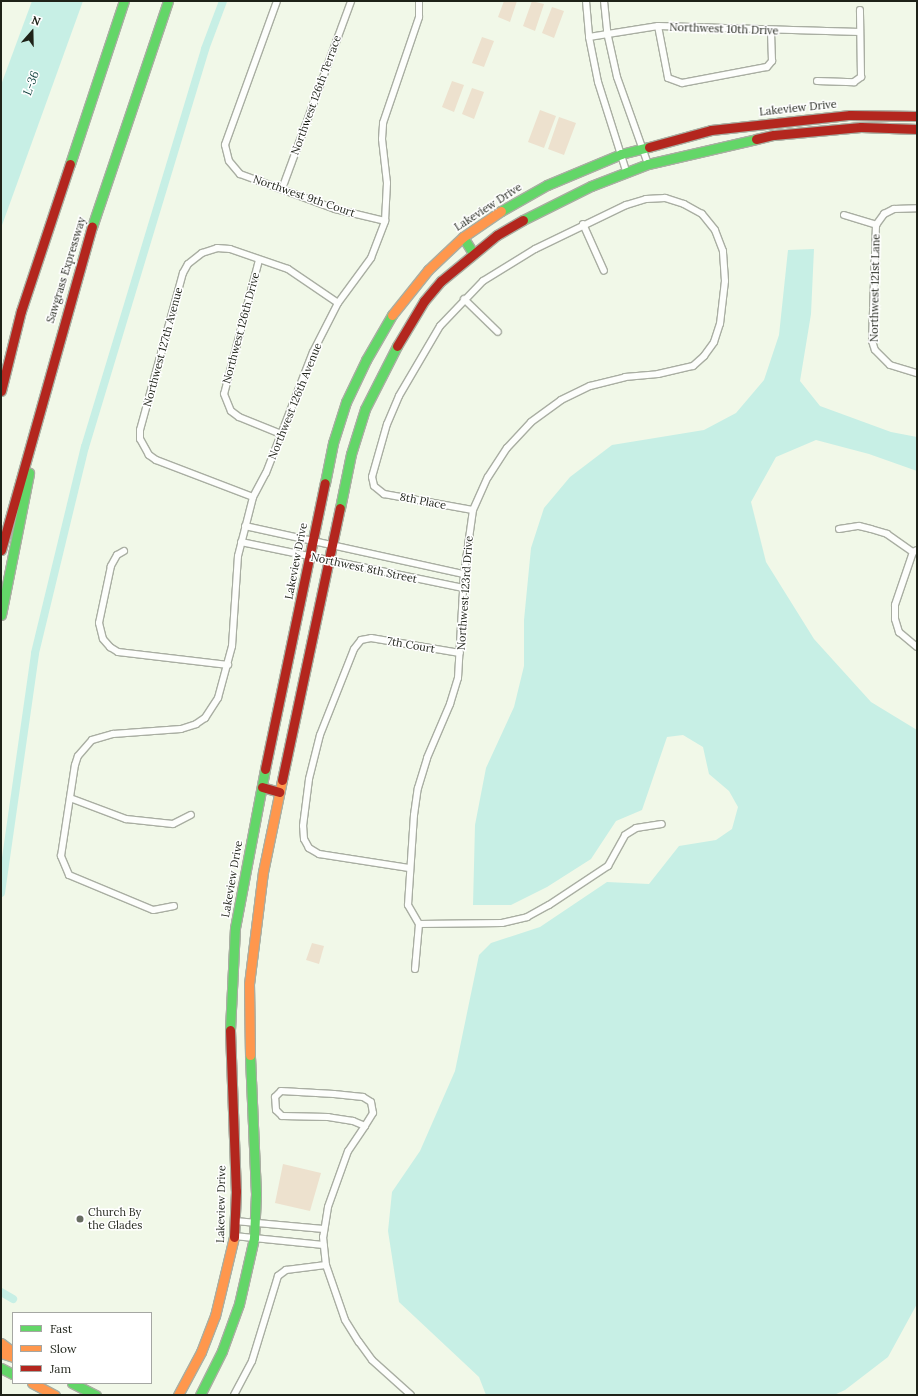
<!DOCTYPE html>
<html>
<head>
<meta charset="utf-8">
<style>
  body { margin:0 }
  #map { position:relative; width:918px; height:1396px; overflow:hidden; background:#f1f8e8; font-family:Lora,serif }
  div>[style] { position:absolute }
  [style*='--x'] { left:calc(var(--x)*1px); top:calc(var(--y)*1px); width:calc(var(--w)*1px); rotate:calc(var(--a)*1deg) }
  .green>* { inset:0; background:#ede1ce }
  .water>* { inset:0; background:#c7efe5 }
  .canal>* { height:8px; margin:-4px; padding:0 4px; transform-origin:4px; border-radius:4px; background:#c7efe5 }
  .roads { filter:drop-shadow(1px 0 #a9aea2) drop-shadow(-1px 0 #a9aea2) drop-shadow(0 1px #a9aea2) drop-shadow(0 -1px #a9aea2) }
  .street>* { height:6px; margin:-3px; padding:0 3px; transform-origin:3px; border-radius:3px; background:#fdfefc }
  .fast>* { height:9px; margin:-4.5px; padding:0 4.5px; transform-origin:4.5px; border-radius:4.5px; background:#63d668 }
  .slow>* { height:9px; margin:-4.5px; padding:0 4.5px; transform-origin:4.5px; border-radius:4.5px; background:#ff974d }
  .jam>* { height:9px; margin:-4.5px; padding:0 4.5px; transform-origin:4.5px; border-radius:4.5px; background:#b3261e }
  .dots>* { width:11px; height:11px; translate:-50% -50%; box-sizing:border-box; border:2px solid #fff; border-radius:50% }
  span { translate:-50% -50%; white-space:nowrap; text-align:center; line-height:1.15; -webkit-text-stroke:3px #fff; paint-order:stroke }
  .street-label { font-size:11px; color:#1e2218 }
  .poi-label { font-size:11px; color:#1e2218 }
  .left { translate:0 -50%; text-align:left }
  .water-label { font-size:12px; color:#093c38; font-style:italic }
  .frame { position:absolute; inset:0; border:2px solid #1e2218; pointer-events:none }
  .legend { position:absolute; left:12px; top:1312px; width:140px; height:72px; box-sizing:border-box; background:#fff; border:1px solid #a5a7a3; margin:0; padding:5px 7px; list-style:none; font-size:12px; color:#1e2218 }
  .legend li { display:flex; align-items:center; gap:8px; height:20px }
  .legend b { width:20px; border:1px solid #a5a7a3 }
  .north { position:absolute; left:12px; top:12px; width:40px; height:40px; -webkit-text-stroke:3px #fff; paint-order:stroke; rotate:20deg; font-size:11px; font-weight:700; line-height:16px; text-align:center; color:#1e2218 }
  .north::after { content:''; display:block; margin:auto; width:14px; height:18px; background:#1e2218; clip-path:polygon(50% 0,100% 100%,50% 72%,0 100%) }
</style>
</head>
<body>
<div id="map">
  <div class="green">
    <div style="clip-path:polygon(504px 1px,517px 1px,510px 22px,498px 17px)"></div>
    <div style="clip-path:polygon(532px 1px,544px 4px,535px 31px,523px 26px)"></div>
    <div style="clip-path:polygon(552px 7px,564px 11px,554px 38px,542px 33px)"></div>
    <div style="clip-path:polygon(482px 37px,494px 41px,484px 67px,472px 63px)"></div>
    <div style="clip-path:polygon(452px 81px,464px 85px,454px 112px,442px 107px)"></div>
    <div style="clip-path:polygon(472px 88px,484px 92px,474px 119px,462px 114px)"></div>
    <div style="clip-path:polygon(540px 110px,556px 116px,544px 148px,528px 142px)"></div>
    <div style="clip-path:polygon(559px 117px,576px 123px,564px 155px,548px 149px)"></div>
    <div style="clip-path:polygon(312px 943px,324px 946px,319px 964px,306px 960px)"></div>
    <div style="clip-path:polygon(283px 1164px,321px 1173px,310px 1211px,275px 1203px)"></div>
  </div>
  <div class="water">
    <div style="clip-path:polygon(32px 1px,83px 1px,1px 228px,1px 85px)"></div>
    <div style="clip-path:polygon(814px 249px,811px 314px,800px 381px,820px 406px,891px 432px,917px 437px,917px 471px,869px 454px,816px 440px,776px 457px,751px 502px,766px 562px,814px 639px,871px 702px,917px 730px,917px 1304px,888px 1357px,845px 1390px,834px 1395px,486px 1395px,479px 1377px,399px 1302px,388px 1231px,392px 1192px,420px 1151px,455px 1071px,479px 955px,491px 943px,540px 927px,607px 882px,649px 884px,679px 846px,716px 840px,732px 829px,738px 807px,729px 791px,709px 774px,703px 747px,683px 735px,667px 737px,642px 810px,616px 821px,591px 859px,547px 887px,511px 905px,473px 905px,475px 825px,486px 768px,514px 707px,524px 666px,524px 620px,531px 548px,544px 508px,570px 477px,612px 445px,704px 430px,736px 413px,764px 380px,779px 335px,788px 250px)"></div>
  </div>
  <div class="canal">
    <div style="--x:1;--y:893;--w:242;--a:-81.9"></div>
    <div style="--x:35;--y:653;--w:212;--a:-76.4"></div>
    <div style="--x:85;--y:447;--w:416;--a:-73.2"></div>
    <div style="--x:205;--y:49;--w:51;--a:-69.4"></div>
    <div style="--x:1;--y:1292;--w:14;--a:30"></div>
  </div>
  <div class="roads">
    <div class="street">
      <div style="--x:277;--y:1;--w:153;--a:109.9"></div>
      <div style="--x:225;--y:145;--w:16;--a:76"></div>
      <div style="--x:229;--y:161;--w:17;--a:50"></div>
      <div style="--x:240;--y:174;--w:101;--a:20.2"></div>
      <div style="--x:335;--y:209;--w:51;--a:13.5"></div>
      <div style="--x:586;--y:1;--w:36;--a:85"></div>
      <div style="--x:589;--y:37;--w:46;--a:78.7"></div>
      <div style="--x:598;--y:82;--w:93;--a:72.5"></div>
      <div style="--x:604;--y:1;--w:31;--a:84"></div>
      <div style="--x:607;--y:32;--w:46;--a:77.5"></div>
      <div style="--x:617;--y:77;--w:92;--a:70.4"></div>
      <div style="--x:658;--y:26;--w:53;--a:79.1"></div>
      <div style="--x:668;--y:78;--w:15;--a:20"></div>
      <div style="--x:682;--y:83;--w:86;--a:-10.7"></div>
      <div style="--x:767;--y:67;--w:8;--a:-50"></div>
      <div style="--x:772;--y:61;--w:30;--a:-92"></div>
      <div style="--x:589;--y:37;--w:70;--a:-9.1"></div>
      <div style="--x:658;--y:26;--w:202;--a:1.7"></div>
      <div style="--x:817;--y:81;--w:37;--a:2"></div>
      <div style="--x:854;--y:82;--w:9;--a:-36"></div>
      <div style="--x:861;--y:77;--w:67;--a:-90.9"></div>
      <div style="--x:282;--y:189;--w:200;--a:-69.8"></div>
      <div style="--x:844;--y:215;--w:34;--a:17"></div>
      <div style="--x:583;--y:224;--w:51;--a:65.9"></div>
      <div style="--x:876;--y:225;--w:116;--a:92"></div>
      <div style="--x:872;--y:341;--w:9;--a:72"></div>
      <div style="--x:875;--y:350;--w:21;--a:45"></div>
      <div style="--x:890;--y:365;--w:28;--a:17"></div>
      <div style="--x:876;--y:225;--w:14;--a:-54"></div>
      <div style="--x:884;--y:214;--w:11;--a:-27"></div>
      <div style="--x:894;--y:209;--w:23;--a:-2"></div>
      <div style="--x:259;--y:260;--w:138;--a:104.6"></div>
      <div style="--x:224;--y:394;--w:18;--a:68"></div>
      <div style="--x:231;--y:411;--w:10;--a:37"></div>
      <div style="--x:239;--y:417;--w:45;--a:22"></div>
      <div style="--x:464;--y:299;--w:47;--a:44.1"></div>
      <div style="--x:253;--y:497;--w:104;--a:-159.1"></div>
      <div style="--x:156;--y:460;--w:9;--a:-144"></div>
      <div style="--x:149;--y:455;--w:18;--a:-119"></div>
      <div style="--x:140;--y:439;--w:9;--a:-90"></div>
      <div style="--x:140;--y:430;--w:163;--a:-74.7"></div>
      <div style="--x:183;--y:273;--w:10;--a:-61"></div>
      <div style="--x:188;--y:264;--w:18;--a:-38"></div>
      <div style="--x:202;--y:253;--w:16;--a:-18"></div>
      <div style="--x:217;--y:248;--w:13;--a:4"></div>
      <div style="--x:230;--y:249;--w:61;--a:19"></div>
      <div style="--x:288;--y:269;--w:60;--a:34.2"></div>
      <div style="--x:245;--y:526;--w:224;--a:12.4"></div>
      <div style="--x:839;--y:529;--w:20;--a:-9"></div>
      <div style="--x:859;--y:526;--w:12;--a:14"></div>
      <div style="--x:871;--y:529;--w:17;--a:17"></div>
      <div style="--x:887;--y:534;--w:32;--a:35"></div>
      <div style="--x:913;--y:552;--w:4;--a:-27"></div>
      <div style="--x:241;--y:542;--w:227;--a:11.7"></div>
      <div style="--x:124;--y:551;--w:8;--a:150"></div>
      <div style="--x:117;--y:555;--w:13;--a:119"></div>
      <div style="--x:111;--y:566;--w:58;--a:101.9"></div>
      <div style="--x:99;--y:623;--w:16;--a:76"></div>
      <div style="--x:103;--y:639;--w:11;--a:49"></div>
      <div style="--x:110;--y:647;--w:9;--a:32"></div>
      <div style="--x:118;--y:652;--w:111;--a:6.7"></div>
      <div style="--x:913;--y:552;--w:56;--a:108.8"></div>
      <div style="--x:895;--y:605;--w:14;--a:90"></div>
      <div style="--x:895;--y:619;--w:14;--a:73"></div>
      <div style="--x:899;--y:632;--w:23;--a:40"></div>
      <div style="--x:70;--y:798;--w:60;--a:20.6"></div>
      <div style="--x:126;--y:819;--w:47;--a:6.1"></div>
      <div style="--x:173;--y:824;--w:20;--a:-27"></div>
      <div style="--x:409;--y:868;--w:91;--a:-171.2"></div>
      <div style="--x:319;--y:854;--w:12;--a:-149"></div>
      <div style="--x:309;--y:848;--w:10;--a:-119"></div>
      <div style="--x:304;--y:839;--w:13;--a:-94"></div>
      <div style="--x:303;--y:826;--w:47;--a:-82.7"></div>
      <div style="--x:309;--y:779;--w:45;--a:-76"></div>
      <div style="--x:320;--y:735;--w:92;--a:-68.4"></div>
      <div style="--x:354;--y:649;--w:11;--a:-52"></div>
      <div style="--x:361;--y:640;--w:10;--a:-11"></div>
      <div style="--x:371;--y:638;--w:90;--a:9.6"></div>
      <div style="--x:174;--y:906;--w:21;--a:169"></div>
      <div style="--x:153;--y:910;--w:91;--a:-157.4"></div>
      <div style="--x:69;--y:875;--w:21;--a:-113"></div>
      <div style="--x:61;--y:856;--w:92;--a:-81.3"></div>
      <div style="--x:75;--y:765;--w:9;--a:-72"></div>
      <div style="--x:78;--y:756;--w:21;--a:-49"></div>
      <div style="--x:92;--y:740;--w:22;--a:-16"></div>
      <div style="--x:113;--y:734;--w:68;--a:-4.2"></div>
      <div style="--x:181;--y:729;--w:16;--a:-18"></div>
      <div style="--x:196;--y:724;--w:11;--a:-34"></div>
      <div style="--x:205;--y:718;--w:24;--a:-57"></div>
      <div style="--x:218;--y:698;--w:54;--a:-74.9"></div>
      <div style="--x:232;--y:646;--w:90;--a:-86.2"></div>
      <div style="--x:238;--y:556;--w:61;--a:-75.7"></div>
      <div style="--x:253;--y:497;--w:27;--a:-62"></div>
      <div style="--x:266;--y:473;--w:130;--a:-68.8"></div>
      <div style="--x:313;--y:352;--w:55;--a:-63"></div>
      <div style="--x:338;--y:303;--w:56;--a:-53.7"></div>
      <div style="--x:371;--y:258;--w:40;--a:-69"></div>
      <div style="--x:385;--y:221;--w:38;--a:-87"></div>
      <div style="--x:387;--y:183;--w:44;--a:-96.5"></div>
      <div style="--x:382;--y:139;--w:16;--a:-86"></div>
      <div style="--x:383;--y:123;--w:112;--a:-71.2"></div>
      <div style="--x:419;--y:17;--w:16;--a:-90"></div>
      <div style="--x:419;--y:924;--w:83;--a:-0.7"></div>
      <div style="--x:502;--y:923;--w:26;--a:-13"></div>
      <div style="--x:527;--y:917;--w:25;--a:-29"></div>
      <div style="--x:549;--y:905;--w:71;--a:-33.5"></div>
      <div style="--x:608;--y:866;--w:35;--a:-61"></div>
      <div style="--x:625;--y:835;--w:13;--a:-32"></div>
      <div style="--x:636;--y:828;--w:26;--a:-9"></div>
      <div style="--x:415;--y:969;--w:45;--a:-84.9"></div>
      <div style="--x:419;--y:924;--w:22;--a:-120"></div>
      <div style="--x:408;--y:905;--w:90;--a:-86.2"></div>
      <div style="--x:414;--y:815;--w:27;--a:-82"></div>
      <div style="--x:418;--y:788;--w:31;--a:-73"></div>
      <div style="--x:427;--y:758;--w:59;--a:-66.9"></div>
      <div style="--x:450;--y:704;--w:27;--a:-73"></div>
      <div style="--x:458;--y:678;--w:104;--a:-86.7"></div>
      <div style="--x:464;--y:574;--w:65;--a:-82"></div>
      <div style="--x:473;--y:510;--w:36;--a:-66"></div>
      <div style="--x:488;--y:477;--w:35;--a:-57"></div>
      <div style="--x:507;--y:448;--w:35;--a:-47"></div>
      <div style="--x:531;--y:422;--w:37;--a:-36"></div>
      <div style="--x:561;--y:400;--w:32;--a:-26"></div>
      <div style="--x:590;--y:386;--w:36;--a:-14"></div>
      <div style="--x:625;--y:377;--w:33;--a:-5"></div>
      <div style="--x:658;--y:374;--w:36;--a:-13"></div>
      <div style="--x:693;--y:366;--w:15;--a:-42"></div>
      <div style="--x:704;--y:356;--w:17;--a:-54"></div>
      <div style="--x:714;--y:342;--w:19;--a:-72"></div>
      <div style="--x:720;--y:324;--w:43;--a:-83.4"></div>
      <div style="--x:725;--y:281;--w:30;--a:-94"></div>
      <div style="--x:723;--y:251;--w:22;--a:-111"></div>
      <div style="--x:715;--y:230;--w:21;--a:-129"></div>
      <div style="--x:702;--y:214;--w:21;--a:-151"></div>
      <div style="--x:684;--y:204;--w:20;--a:-162"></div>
      <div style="--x:665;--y:198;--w:19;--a:177"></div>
      <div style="--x:646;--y:199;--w:21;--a:163"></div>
      <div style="--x:626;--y:205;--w:101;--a:154.2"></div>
      <div style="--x:535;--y:249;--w:61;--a:148.4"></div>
      <div style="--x:483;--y:281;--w:62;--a:133.7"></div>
      <div style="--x:440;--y:326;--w:81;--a:120.4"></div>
      <div style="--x:399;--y:396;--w:30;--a:113"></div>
      <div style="--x:387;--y:424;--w:55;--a:105.8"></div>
      <div style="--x:372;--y:477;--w:9;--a:77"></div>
      <div style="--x:374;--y:486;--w:13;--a:39"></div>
      <div style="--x:384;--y:494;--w:90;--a:10.2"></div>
      <div style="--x:365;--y:1126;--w:13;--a:-157"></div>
      <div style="--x:353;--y:1121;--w:25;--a:-171"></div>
      <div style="--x:328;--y:1117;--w:46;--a:-178.8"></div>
      <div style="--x:282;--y:1116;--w:8;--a:-135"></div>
      <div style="--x:276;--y:1110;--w:13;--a:-94"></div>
      <div style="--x:275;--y:1097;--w:8;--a:-45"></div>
      <div style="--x:281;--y:1091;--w:53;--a:3.2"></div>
      <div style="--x:334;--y:1094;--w:29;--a:6"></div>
      <div style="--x:363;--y:1097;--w:9;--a:32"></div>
      <div style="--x:371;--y:1102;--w:11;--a:80"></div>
      <div style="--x:373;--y:1113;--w:15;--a:122"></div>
      <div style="--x:365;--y:1126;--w:30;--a:124"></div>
      <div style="--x:348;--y:1151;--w:59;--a:109.7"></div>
      <div style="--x:328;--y:1207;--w:30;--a:99"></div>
      <div style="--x:323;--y:1237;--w:28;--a:84"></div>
      <div style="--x:326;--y:1265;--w:58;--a:70.9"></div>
      <div style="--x:345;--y:1320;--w:26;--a:58"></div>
      <div style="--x:359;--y:1342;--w:22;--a:54"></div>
      <div style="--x:372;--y:1360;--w:52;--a:41.9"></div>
      <div style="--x:235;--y:1221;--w:89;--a:5.1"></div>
      <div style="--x:234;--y:1236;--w:90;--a:5.7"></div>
      <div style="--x:234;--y:1395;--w:38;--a:-62"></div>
      <div style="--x:252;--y:1361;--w:89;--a:-73"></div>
      <div style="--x:278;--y:1276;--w:10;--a:-37"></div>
      <div style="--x:286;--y:1270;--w:40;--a:-7.1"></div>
    </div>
    <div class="fast">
      <div style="--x:70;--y:164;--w:172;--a:-71.7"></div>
      <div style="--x:501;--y:211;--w:53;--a:-29.5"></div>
      <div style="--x:547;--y:185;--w:80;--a:-22.7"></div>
      <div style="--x:621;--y:154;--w:29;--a:-14"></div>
      <div style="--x:523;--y:220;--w:76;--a:-26.6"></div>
      <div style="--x:591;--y:186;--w:61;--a:-21.1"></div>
      <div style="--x:648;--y:164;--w:111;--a:-13"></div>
      <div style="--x:92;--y:227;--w:238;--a:-71.4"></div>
      <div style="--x:463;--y:237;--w:19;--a:58"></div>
      <div style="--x:325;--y:483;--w:41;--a:-78.7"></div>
      <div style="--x:333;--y:443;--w:43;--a:-72.4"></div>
      <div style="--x:346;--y:402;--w:47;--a:-64.5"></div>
      <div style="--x:366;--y:360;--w:52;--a:-60"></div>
      <div style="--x:340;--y:508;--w:55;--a:-78.5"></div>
      <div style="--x:351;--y:454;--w:47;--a:-72.7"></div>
      <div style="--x:365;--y:409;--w:71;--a:-63.1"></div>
      <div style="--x:1;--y:615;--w:145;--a:-78.8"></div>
      <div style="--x:230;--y:1030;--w:102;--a:-87.2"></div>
      <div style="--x:235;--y:928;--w:162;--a:-79.3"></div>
      <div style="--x:1;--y:1368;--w:13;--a:27"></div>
      <div style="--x:72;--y:1383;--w:27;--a:27"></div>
      <div style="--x:200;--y:1395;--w:49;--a:-63.4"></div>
      <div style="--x:222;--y:1351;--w:50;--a:-70.1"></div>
      <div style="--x:239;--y:1304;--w:68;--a:-77.2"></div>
      <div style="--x:254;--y:1238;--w:44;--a:-87.4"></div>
      <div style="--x:256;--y:1194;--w:139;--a:-92.5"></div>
    </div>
    <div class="slow">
      <div style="--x:392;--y:315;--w:58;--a:-51.3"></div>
      <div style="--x:428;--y:270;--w:48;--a:-43.3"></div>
      <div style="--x:463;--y:237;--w:46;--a:-34.4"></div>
      <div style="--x:250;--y:1055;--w:71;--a:-90.8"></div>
      <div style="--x:249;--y:984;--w:113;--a:-82.9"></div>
      <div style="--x:263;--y:872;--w:94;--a:-78.3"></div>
      <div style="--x:1;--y:1343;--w:15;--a:37"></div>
      <div style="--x:1;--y:1353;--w:13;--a:18"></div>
      <div style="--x:32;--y:1383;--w:26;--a:28"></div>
      <div style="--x:178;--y:1395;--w:49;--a:-61.9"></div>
      <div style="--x:201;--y:1352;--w:39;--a:-69"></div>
      <div style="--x:215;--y:1316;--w:81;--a:-76.5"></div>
    </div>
    <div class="jam">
      <div style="--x:756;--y:139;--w:18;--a:-13"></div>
      <div style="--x:774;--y:135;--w:87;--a:-5.3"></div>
      <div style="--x:861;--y:127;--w:56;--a:2"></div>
      <div style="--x:649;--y:147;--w:64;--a:-15.3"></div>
      <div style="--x:711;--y:130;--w:140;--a:-6.2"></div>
      <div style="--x:850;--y:115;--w:67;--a:0.9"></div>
      <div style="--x:397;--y:346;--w:52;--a:-59"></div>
      <div style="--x:424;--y:301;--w:26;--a:-50"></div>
      <div style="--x:441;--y:281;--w:72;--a:-39.4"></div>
      <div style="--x:497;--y:235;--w:30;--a:-30"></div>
      <div style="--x:1;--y:391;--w:82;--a:-76"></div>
      <div style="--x:21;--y:311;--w:155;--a:-71.6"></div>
      <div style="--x:1;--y:550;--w:336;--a:-74.3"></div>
      <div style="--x:265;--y:769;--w:292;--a:-78.2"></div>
      <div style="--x:282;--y:780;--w:278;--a:-78"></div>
      <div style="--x:262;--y:787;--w:18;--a:16"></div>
      <div style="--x:230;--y:1030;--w:161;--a:87.9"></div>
      <div style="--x:236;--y:1191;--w:46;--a:92.5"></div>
    </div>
  </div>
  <div class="dots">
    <div style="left:80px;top:1219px;background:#686d61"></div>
  </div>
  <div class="street-label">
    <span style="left:724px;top:29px;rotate:2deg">Northwest 10th Drive</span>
    <span style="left:316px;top:95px;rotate:-70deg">Northwest 126th Terrace</span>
    <span style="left:798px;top:108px;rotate:-6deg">Lakeview Drive</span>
    <span style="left:304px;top:196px;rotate:19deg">Northwest 9th Court</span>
    <span style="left:488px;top:207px;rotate:-33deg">Lakeview Drive</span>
    <span style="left:66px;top:270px;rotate:-73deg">Sawgrass Expressway</span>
    <span style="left:875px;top:288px;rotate:-89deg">Northwest 121st Lane</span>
    <span style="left:241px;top:328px;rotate:-75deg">Northwest 126th Drive</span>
    <span style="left:163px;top:347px;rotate:-75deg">Northwest 127th Avenue</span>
    <span style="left:295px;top:401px;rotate:-68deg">Northwest 126th Avenue</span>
    <span style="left:423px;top:501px;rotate:11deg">8th Place</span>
    <span style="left:296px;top:561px;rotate:-79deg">Lakeview Drive</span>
    <span style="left:364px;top:568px;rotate:12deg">Northwest 8th Street</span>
    <span style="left:465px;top:593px;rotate:-86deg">Northwest 123rd Drive</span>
    <span style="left:411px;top:645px;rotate:10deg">7th Court</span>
    <span style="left:232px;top:879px;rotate:-80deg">Lakeview Drive</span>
    <span style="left:221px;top:1204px;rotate:-89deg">Lakeview Drive</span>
  </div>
  <div class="poi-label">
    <span class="left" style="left:88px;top:1219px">Church By<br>the Glades</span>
  </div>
  <div class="water-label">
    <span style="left:31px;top:83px;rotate:-70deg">L-36</span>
  </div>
  <div class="frame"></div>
  <ul class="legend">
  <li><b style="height:5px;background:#63d668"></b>Fast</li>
  <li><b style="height:5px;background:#ff974d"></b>Slow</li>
  <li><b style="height:5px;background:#b3261e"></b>Jam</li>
  </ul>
  <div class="north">N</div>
</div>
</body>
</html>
